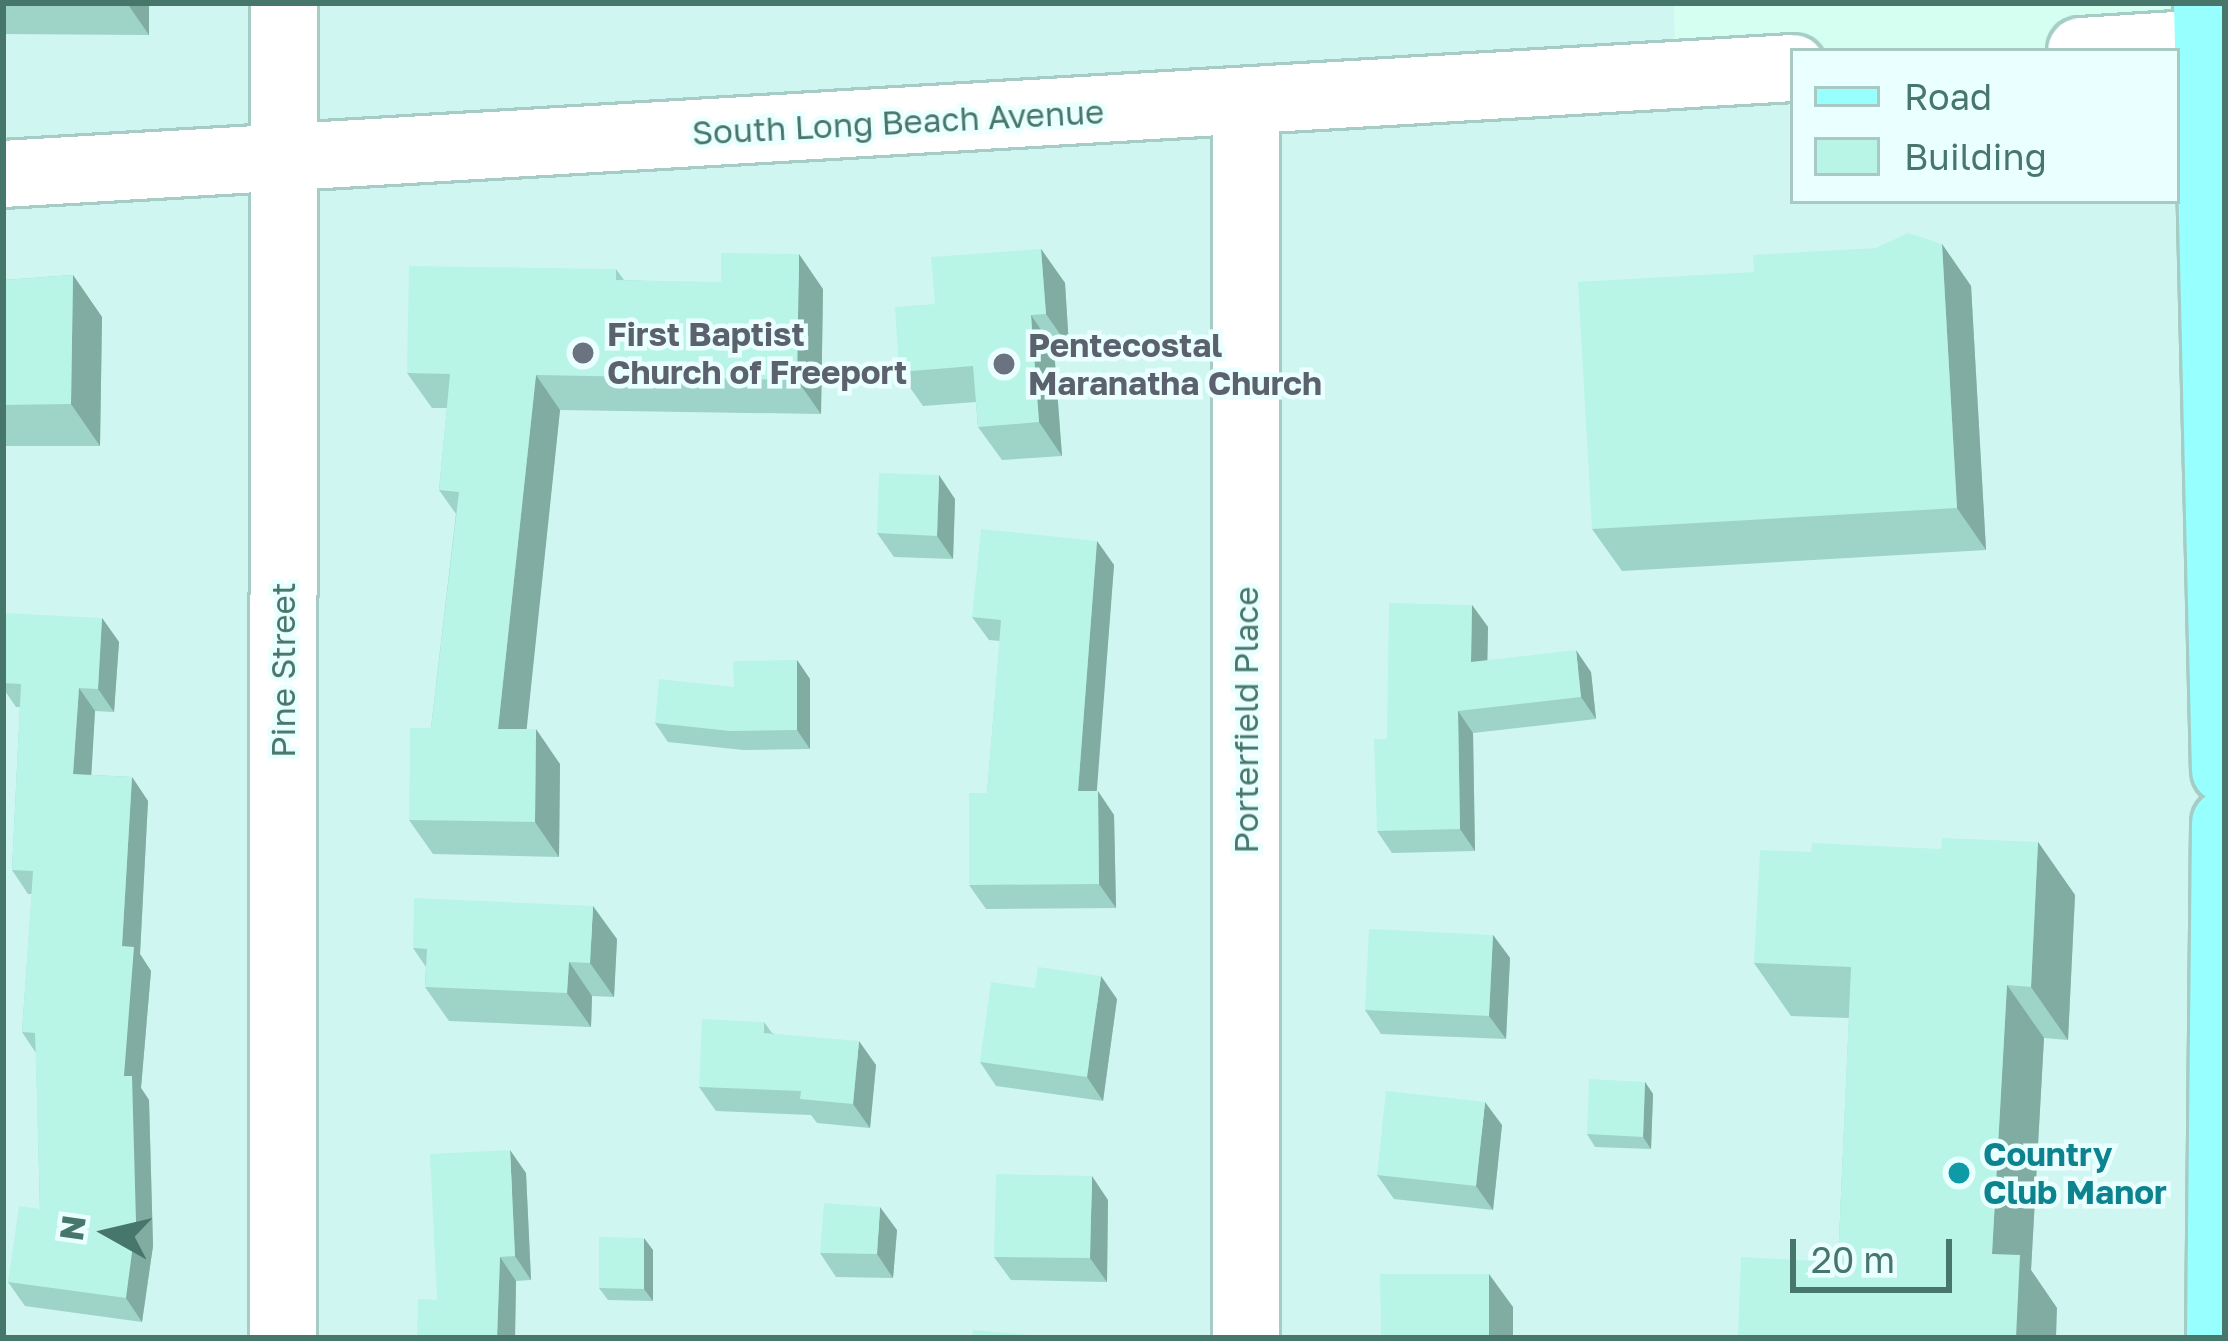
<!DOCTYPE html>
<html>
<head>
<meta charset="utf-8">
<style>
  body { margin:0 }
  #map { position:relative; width:2228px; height:1341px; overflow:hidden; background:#e2fefd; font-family:"Golos Text",sans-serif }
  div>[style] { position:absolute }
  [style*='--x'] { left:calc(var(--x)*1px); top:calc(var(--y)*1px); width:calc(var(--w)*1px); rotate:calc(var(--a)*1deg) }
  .residential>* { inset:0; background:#d0f6f2 }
  .commercial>* { inset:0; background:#d5fff1 }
  .roads { filter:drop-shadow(3px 0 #a5cdc5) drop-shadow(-3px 0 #a5cdc5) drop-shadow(0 3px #a5cdc5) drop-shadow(0 -3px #a5cdc5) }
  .minor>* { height:66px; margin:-33px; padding:0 33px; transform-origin:33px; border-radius:33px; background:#fff }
  .major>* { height:66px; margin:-33px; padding:0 33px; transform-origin:33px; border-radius:33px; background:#98ffff }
  .wall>* { inset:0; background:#9ed3c7 }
  .shaded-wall>* { inset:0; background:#81aca2 }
  .building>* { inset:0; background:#b8f5e7 }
  .dots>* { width:33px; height:33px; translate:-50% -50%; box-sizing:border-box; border:6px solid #eaffff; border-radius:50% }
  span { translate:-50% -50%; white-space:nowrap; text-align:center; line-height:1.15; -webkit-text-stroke:9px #eaffff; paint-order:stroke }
  .street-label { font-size:33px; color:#47776a }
  .worship-label { font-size:33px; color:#5b616d; font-weight:700 }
  .left { translate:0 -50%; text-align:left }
  .culture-label { font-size:33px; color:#0d838f; font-weight:700 }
  .frame { position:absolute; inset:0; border:6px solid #47776a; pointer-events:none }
  .legend { position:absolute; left:1790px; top:48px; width:390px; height:156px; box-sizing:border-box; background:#eaffff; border:3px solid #a9c9c3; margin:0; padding:15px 21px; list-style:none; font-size:36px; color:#47776a }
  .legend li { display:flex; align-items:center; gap:24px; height:60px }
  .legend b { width:60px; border:3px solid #a9c9c3 }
  .north { position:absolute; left:48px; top:1173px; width:120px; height:120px; -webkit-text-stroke:9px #eaffff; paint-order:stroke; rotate:278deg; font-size:33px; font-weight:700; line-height:48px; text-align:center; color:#47776a }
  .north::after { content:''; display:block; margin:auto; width:42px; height:54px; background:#47776a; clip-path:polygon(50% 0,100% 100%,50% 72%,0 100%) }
  .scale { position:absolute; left:1790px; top:1239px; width:162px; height:54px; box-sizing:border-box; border:6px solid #47776a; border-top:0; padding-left:15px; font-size:36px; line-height:42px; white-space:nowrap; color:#47776a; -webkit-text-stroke:9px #eaffff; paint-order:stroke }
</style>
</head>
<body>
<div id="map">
  <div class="residential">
    <div style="clip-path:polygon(3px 3px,1674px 3px,1677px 99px,1793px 91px,1793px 201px,2177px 201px,2177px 61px,2225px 58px,2225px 1338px,3px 1338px)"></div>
  </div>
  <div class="commercial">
    <div style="clip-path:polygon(1674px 3px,2225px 3px,2177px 51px,1793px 51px,1676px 99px)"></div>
  </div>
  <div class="roads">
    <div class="minor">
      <div style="--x:2081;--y:51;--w:144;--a:-3.6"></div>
      <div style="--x:1246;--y:102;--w:1236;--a:90"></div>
      <div style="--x:3;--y:174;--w:1793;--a:-3.39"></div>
      <div style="--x:283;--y:1338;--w:1335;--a:-89.96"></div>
    </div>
    <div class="major">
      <div style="--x:2207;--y:3;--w:767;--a:88.66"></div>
      <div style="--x:2220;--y:1338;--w:515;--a:-89.44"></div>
    </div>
  </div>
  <div class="wall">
    <div style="clip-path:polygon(3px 3px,149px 3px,149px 35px,3px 34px)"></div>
    <div style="clip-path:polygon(1942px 244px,1971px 286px,1986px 550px,1622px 571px,1592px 529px,1754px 272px)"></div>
    <div style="clip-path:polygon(1041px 249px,1065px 283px,1069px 347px,1054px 349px,1062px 456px,1002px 460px,978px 427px,976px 402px,923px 406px,899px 372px,935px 304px)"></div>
    <div style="clip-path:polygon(616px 269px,624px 280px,823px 289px,821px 414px,560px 410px,526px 729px,560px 764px,559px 857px,433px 854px,409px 820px,431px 728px,456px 514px,439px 490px,447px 408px,432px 408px,407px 373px)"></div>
    <div style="clip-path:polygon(73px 275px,102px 317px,100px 446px,3px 446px,3px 280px)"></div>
    <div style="clip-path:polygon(955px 499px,953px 559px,894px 557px,877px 533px)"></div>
    <div style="clip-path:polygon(1097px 541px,1114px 565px,1096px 791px,1114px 815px,1116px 908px,986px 909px,969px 885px,987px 793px,1000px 641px,989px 640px,972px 617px)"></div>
    <div style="clip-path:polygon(1472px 605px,1488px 627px,1487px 660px,1591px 672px,1596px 719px,1473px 733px,1475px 851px,1392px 853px,1377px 831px,1387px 739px)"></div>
    <div style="clip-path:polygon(102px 618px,119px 642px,114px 712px,95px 711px,91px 775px,132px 777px,148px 801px,140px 954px,151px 971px,141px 1088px,149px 1100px,153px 1246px,142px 1322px,25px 1306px,8px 1282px,40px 1209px,36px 1053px,22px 1032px,32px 894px,28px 894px,12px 870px,20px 707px,16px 707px,3px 688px,3px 632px)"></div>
    <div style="clip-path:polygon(797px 660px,810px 679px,810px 749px,743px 750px,668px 742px,655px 723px)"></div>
    <div style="clip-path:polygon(2038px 842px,2075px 895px,2068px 1040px,2044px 1038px,2031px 1270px,2057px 1308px,1838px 1262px,1849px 1018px,1791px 1016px,1754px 963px,1811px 852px,1941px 849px)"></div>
    <div style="clip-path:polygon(1493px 935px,1510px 958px,1506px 1039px,1381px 1034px,1365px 1010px)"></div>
    <div style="clip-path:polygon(617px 939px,614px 997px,592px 996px,591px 1027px,449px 1021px,425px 987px,426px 967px,413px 948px)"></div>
    <div style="clip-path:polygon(1117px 999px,1103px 1101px,996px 1086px,980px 1062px)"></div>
    <div style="clip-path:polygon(764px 1022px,772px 1033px,876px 1065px,870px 1128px,817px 1123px,811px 1115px,716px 1111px,699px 1087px)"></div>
    <div style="clip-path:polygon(1645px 1082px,1653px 1094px,1651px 1149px,1595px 1147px,1587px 1134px)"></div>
    <div style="clip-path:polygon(1502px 1125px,1493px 1210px,1394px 1199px,1377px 1175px)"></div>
    <div style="clip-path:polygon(526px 1173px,531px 1280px,516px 1281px,515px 1338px,417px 1338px,437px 1300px)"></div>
    <div style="clip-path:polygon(1108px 1200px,1107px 1282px,1011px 1280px,994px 1257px)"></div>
    <div style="clip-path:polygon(897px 1230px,893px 1278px,836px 1277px,820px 1253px)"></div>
    <div style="clip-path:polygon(653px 1250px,653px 1301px,608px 1300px,599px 1288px)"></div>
  </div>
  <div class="shaded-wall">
    <div style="clip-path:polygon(127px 3px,149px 3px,149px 35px)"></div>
    <div style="clip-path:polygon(1942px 244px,1971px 286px,1986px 550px,1957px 508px)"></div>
    <div style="clip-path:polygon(1041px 249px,1065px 283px,1069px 347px,1046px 314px)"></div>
    <div style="clip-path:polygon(799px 254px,823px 289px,821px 414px,797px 380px)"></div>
    <div style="clip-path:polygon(73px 275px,102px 317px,100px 446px,71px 404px)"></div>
    <div style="clip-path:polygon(1031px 315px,1054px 349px,1062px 456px,1039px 422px)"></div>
    <div style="clip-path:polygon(536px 375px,560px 410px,523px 764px,498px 729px)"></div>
    <div style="clip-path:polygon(939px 475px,955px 499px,953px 559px,937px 536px)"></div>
    <div style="clip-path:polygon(1097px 541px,1114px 565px,1095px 815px,1078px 791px)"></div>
    <div style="clip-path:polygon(1472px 605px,1488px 627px,1487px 684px,1471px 662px)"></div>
    <div style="clip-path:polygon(102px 618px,119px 642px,114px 712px,98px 689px)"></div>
    <div style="clip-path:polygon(1576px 650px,1591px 672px,1596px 719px,1581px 697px)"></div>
    <div style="clip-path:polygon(797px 660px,810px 679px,810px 749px,797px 730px)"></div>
    <div style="clip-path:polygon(79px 688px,95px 711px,90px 798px,73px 774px)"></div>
    <div style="clip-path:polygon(1458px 711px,1473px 733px,1475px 851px,1460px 829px)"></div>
    <div style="clip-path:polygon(536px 729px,560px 764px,559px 857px,535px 822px)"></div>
    <div style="clip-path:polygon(132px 777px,148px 801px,140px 954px,151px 971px,141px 1088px,149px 1100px,153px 1246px,142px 1322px,126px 1298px,122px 946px)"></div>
    <div style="clip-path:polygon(1098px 791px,1114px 815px,1116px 908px,1099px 884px)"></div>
    <div style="clip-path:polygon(2038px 842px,2075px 895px,2068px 1040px,2031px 987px)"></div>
    <div style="clip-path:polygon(593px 906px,617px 939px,614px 997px,590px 963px)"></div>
    <div style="clip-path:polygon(1493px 935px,1510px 958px,1506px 1039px,1489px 1016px)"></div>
    <div style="clip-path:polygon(569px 962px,592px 996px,591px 1027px,567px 993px)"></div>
    <div style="clip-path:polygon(1101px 976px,1117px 999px,1103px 1101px,1087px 1077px)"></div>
    <div style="clip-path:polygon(2007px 985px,2044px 1038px,2031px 1270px,2057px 1308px,2056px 1338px,2016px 1338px,1992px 1254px)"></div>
    <div style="clip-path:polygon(859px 1041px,876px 1065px,870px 1128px,853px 1104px)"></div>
    <div style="clip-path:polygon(1645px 1082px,1653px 1094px,1651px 1149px,1643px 1137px)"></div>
    <div style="clip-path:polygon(1485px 1102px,1502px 1125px,1493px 1210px,1476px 1186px)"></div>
    <div style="clip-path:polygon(510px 1150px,526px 1173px,531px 1280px,515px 1256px)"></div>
    <div style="clip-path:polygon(1092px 1176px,1108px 1200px,1107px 1282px,1090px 1258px)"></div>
    <div style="clip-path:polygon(880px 1207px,897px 1230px,893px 1278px,877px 1254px)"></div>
    <div style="clip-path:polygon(644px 1238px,653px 1250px,653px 1301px,644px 1289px)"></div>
    <div style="clip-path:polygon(500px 1257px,516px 1281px,515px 1338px,497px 1338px)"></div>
    <div style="clip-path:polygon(1489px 1274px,1513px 1307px,1513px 1338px,1489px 1338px)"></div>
  </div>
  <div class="building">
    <div style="clip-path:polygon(1908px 233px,1942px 244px,1957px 508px,1592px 529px,1578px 282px,1754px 272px,1753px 255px,1876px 248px)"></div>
    <div style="clip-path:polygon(1041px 249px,1046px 314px,1031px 315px,1039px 422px,978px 427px,973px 366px,899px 372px,895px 307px,935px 304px,931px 257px)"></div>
    <div style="clip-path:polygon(721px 253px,799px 254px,797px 380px,536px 375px,498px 729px,536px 729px,535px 822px,409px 820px,410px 728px,431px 728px,459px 492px,439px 490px,450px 374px,407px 373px,409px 266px,616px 269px,616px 280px,721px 282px)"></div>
    <div style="clip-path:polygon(73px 275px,71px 404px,3px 405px,3px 280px)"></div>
    <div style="clip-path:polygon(879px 473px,939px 475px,937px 536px,877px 533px)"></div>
    <div style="clip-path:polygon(981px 529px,1097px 541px,1078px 791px,1098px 791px,1099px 884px,969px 885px,969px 793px,987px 793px,1001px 620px,972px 617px)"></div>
    <div style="clip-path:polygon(1389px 603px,1472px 605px,1471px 662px,1576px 650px,1581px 697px,1458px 711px,1460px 829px,1377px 831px,1374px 739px,1387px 739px)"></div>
    <div style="clip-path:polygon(4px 613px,102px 618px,98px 689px,79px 688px,73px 774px,132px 777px,122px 946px,134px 947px,124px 1076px,132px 1076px,136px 1222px,126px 1298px,8px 1282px,19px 1206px,40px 1209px,35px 1033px,22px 1032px,33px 871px,12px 870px,21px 684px,3px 683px)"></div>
    <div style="clip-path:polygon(797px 660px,797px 730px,730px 731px,655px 723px,659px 679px,734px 687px,733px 661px)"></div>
    <div style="clip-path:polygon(1942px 838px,2038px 842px,2031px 987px,2007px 985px,1992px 1254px,2020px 1255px,2016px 1338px,1738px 1338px,1741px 1257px,1838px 1262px,1851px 967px,1754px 963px,1760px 850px,1811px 852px,1812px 843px,1941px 849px)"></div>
    <div style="clip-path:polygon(414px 898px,593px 906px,590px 963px,569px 962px,567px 993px,425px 987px,427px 949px,413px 948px)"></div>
    <div style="clip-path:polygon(1369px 929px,1493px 935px,1489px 1016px,1365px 1010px)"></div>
    <div style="clip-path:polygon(1038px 967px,1101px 976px,1087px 1077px,980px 1062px,991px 982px,1035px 988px)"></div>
    <div style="clip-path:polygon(702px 1019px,764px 1022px,764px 1033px,859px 1041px,853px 1104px,800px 1099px,801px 1091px,699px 1087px)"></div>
    <div style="clip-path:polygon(1589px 1079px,1645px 1082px,1643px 1137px,1587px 1134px)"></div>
    <div style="clip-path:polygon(1386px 1091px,1485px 1102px,1476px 1186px,1377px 1175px)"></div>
    <div style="clip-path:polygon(510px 1150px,515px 1256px,500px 1257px,497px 1338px,417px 1338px,418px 1299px,437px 1300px,430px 1154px)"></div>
    <div style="clip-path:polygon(996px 1174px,1092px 1176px,1090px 1258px,994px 1257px)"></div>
    <div style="clip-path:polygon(824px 1203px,880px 1207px,877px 1254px,820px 1253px)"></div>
    <div style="clip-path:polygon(599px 1237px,644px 1238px,644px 1289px,599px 1288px)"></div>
    <div style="clip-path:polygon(1380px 1274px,1489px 1274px,1489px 1338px,1381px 1338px)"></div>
    <div style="clip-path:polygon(973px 1330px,1064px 1338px,972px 1338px)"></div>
  </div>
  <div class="dots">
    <div style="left:583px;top:353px;background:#6b7280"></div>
    <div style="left:1004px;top:364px;background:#6b7280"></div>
    <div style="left:1959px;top:1173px;background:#0f9aa8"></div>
  </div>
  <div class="street-label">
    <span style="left:898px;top:122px;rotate:-3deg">South Long Beach Avenue</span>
    <span style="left:283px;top:670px;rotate:-90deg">Pine Street</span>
    <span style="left:1246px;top:720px;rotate:-90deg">Porterfield Place</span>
  </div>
  <div class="worship-label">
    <span class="left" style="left:607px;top:353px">First Baptist<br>Church of Freeport</span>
    <span class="left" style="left:1028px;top:364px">Pentecostal<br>Maranatha Church</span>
  </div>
  <div class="culture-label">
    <span class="left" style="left:1983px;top:1173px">Country<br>Club Manor</span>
  </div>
  <div class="frame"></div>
  <ul class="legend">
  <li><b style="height:15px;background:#98ffff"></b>Road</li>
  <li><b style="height:33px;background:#b8f5e7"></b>Building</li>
  </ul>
  <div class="north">N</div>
  <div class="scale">20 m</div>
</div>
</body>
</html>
